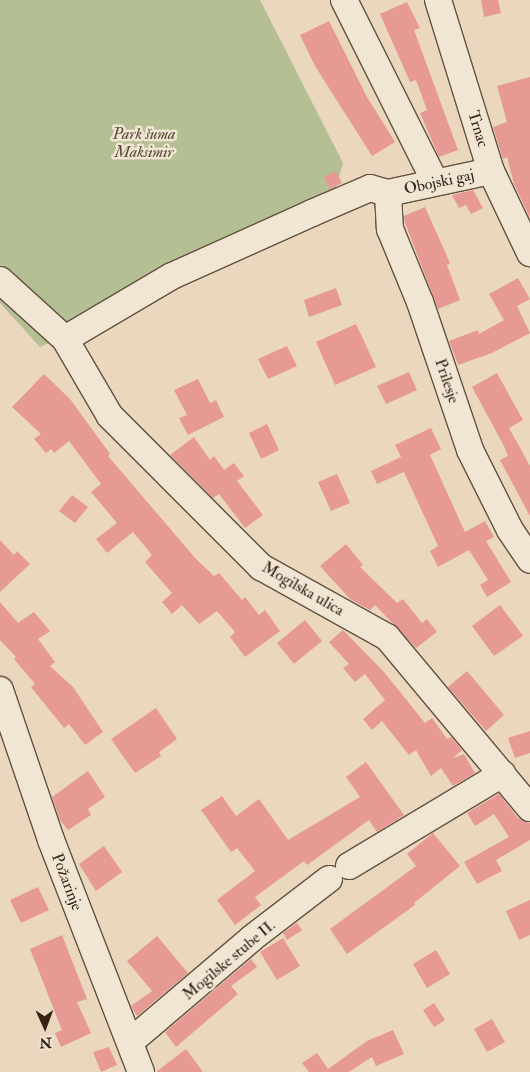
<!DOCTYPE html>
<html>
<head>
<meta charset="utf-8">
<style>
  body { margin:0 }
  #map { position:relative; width:530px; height:1072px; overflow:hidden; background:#ead7bd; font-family:"IM FELL Double Pica",serif }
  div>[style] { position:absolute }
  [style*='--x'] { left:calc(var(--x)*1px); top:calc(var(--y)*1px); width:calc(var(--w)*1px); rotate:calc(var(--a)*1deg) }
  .green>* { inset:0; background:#b4bf93 }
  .building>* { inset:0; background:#e79a94 }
  .roads { filter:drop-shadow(1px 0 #635140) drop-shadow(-1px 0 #635140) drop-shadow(0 1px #635140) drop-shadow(0 -1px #635140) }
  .minor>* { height:26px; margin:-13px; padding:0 13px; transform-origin:13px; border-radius:13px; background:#f1e5d4 }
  span { translate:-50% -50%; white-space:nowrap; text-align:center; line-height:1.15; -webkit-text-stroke:5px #f1e5d4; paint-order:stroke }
  .street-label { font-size:16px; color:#362417 }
  .park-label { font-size:16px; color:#564b36; font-style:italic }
  .north { position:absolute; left:20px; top:1002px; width:50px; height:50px; -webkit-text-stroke:4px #f1e5d4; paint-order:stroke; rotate:178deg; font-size:14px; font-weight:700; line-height:20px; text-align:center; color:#362417 }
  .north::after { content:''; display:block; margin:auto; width:18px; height:22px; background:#362417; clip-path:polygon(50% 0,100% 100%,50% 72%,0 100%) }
</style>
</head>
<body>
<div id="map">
  <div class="green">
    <div style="clip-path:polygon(0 0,260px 0,343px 163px,327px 217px,40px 347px,0 303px)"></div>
  </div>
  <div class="building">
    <div style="clip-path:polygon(481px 0,498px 0,501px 13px,484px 17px)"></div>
    <div style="clip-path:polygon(407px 2px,420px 28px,414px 30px,458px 150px,439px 157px,420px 113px,427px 110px,416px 80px,410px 82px,380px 14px)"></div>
    <div style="clip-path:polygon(329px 21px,367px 97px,395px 142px,372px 156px,315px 66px,300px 35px)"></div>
    <div style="clip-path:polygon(530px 77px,530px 218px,514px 184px,507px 157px,503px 159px,493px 127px,507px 122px,497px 86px)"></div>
    <div style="clip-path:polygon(336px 171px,342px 183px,330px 189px,324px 177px)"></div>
    <div style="clip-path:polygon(473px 190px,483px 208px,471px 214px,466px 205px,459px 208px,452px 195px)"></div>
    <div style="clip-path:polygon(425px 207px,450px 263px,447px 265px,460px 300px,438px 309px,405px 223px,404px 216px)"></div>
    <div style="clip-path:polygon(518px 278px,530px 299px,517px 306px,530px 333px,492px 353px,458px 365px,449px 341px,478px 330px,479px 334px,504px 320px,489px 294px)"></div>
    <div style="clip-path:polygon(336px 288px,342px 305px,309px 317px,304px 300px)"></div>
    <div style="clip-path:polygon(356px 324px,376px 367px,335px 385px,316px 342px)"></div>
    <div style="clip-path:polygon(287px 346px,297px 366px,268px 379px,258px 359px)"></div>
    <div style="clip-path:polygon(409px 372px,417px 390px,386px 404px,377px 386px)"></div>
    <div style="clip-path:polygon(497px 373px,523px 420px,509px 428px,530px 466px,530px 516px,500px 460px,508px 456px,504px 446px,472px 387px)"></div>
    <div style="clip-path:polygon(44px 374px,70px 399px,110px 454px,108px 456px,196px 559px,214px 576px,219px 573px,242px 600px,245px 597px,259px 615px,265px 610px,280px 631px,245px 657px,230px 637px,235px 632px,217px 611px,199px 624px,182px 605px,172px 614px,162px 602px,172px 593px,145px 562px,152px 555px,133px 532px,107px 553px,96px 539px,117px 523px,91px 492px,101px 484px,69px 441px,54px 453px,51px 449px,46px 453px,34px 439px,41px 434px,12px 407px)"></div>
    <div style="clip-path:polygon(198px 379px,210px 403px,216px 400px,224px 417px,188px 435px,179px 418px,187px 415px,174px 390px)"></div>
    <div style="clip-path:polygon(267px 424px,279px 450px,261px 459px,249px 433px)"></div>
    <div style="clip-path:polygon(431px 428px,441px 449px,430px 455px,465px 532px,485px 521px,494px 537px,486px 541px,511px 582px,487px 597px,480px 585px,488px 580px,469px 550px,438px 567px,430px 551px,438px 546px,404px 472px,377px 484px,371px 471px,401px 457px,395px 445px)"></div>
    <div style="clip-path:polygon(194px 437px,210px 460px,214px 456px,224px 470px,234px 463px,244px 476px,237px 481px,263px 515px,245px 528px,219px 494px,213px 498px,170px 455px)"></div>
    <div style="clip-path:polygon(337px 474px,350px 503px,331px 511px,318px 482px)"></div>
    <div style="clip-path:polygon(72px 495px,88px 507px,75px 523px,59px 511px)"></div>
    <div style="clip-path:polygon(0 540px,14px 555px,17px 551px,30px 564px,0 592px)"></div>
    <div style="clip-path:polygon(346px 544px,363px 565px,360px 567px,397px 603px,403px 599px,422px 623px,427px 619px,437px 632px,416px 648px,375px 605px,370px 610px,350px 599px,320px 566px)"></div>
    <div style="clip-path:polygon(0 602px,18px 623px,34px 612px,50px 631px,38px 639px,55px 662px,50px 666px,73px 687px,103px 732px,85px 745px,69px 724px,64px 728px,31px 687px,35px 684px,14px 659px,16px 657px,0 640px)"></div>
    <div style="clip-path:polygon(500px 605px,523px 636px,494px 656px,472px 626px)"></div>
    <div style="clip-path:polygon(305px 620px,322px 641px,294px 664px,277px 643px)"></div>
    <div style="clip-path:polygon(343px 630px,384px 672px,425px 723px,432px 718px,447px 739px,451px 737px,462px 750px,453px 758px,464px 754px,475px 773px,453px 786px,441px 768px,431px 776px,416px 750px,409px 755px,382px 721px,372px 730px,363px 719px,385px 700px,365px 674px,355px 682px,343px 668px,349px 664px,329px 642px)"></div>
    <div style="clip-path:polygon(467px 671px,504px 715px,486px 731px,448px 687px)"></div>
    <div style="clip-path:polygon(156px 708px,177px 739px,159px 752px,161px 756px,135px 773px,111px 739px)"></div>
    <div style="clip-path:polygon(530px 731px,530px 753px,515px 758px,508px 738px)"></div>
    <div style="clip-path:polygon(366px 762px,404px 815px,377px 832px,369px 820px,307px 865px,304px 861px,255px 897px,261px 905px,235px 925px,217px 900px,255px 871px,237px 848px,231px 852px,201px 810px,222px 796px,236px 816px,259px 799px,288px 840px,360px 797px,346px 777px)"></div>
    <div style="clip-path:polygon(88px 771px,105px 797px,88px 809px,91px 815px,68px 830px,60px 820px,52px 797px)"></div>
    <div style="clip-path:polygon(499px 794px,518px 818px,530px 823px,530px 840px,496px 860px,502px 871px,477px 884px,464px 862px,509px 837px,494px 814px,475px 826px,467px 813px)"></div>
    <div style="clip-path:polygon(433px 833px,460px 866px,414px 903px,415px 905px,347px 954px,330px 929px,416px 866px,407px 854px)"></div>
    <div style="clip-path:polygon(104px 846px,122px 872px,96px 891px,79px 864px)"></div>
    <div style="clip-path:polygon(38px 887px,49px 910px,21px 923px,10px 900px)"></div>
    <div style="clip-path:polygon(530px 900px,530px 935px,519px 940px,506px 911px)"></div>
    <div style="clip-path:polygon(297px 923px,302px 930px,287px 940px,283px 933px)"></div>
    <div style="clip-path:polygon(62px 935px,87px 999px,77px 1002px,91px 1033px,61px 1047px,55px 1033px,62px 1030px,30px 949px)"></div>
    <div style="clip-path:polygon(157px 936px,188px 973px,137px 1016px,131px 1006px,152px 991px,127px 961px)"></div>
    <div style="clip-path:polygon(283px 938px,300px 966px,277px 980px,260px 952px)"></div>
    <div style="clip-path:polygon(436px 950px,450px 974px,427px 988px,413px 964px)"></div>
    <div style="clip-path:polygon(251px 959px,257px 967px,231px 986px,238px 994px,176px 1047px,165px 1032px)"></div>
    <div style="clip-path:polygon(434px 1003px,445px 1020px,434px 1027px,423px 1010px)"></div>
    <div style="clip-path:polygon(492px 1019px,505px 1042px,487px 1052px,474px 1029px)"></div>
    <div style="clip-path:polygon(393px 1030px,404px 1054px,376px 1066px,372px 1057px,349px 1072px,309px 1072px,302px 1063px,317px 1053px,328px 1069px,367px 1041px)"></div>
    <div style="clip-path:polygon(109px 1047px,117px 1065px,101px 1072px,93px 1052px)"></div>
    <div style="clip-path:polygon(186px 1049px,203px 1072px,156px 1072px)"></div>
  </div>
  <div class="roads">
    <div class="minor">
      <div style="--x:344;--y:0;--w:203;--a:63.4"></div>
      <div style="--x:438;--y:0;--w:179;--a:72.8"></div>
      <div style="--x:491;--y:171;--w:91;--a:64.6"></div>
      <div style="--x:388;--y:193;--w:36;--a:87"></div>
      <div style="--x:390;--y:229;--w:79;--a:67.7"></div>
      <div style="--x:420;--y:302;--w:156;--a:71.3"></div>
      <div style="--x:470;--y:450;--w:89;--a:63.4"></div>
      <div style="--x:510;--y:530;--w:36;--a:56"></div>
      <div style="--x:388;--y:193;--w:105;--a:-12.1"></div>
      <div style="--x:0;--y:280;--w:88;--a:42.2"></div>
      <div style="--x:65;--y:339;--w:89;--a:59.7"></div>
      <div style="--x:110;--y:416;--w:214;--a:45"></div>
      <div style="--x:261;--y:567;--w:144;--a:29.1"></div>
      <div style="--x:387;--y:637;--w:223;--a:50.1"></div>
      <div style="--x:65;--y:339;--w:124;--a:-30.5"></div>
      <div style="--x:172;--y:276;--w:154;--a:-24.2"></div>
      <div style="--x:312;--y:213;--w:63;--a:-23.3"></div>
      <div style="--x:370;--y:188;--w:19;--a:16"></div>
      <div style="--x:0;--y:690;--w:158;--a:71.2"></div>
      <div style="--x:51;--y:840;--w:249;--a:68.8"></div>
      <div style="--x:349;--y:866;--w:179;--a:-31"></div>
      <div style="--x:130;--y:1042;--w:160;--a:-40.4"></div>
      <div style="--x:252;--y:938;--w:97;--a:-37.5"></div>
    </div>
  </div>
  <div class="street-label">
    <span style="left:478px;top:129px;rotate:73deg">Trnac</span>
    <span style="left:439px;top:182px;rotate:-12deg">Obojski gaj</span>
    <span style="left:447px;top:381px;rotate:71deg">Prilesje</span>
    <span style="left:303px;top:589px;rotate:30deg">Mogilska ulica</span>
    <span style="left:67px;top:882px;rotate:69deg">Požarinje</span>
    <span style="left:229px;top:960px;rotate:-40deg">Mogilske stube II.</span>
  </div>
  <div class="park-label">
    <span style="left:144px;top:143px">Park šuma<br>Maksimir</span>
  </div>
  <div class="north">N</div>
</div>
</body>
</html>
